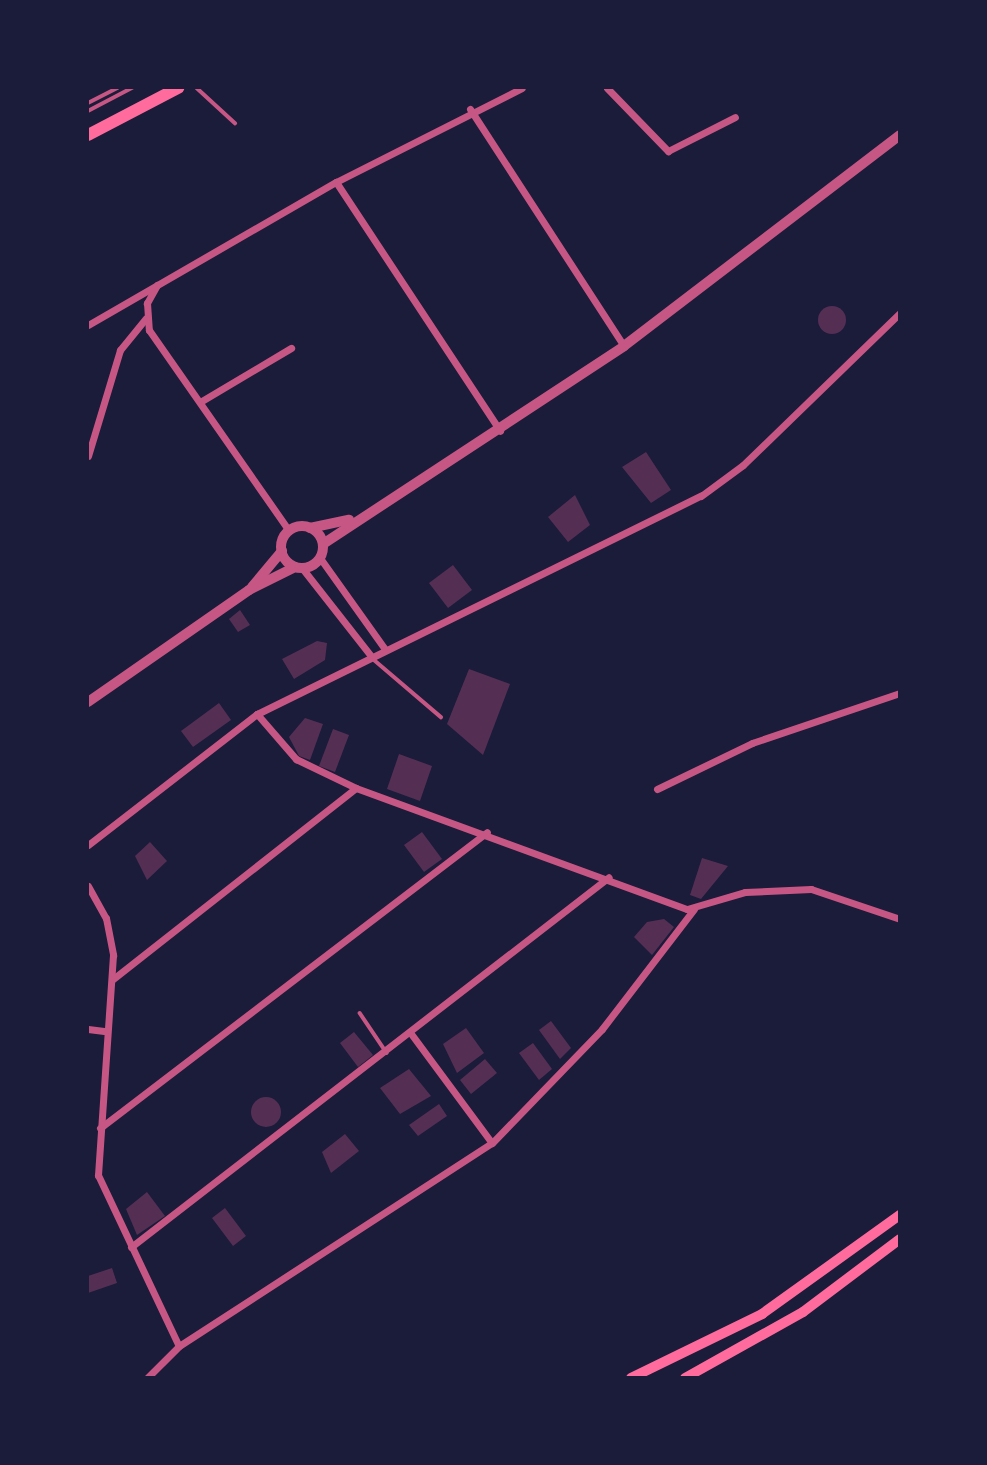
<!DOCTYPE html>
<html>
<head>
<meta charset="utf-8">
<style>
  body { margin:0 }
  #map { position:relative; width:987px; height:1465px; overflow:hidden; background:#1b1b3a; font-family:Bitter,serif }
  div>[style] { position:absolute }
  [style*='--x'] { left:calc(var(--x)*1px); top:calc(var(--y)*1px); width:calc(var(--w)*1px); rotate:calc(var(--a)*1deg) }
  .building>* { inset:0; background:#542f53 }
  .round { border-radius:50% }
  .service>* { height:3.5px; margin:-1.75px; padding:0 1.75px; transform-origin:1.75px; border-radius:1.75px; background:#c65784 }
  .minor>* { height:7px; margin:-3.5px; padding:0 3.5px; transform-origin:3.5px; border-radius:3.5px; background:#c65784 }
  .tertiary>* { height:10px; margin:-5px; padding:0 5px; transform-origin:5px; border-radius:5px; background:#c65784 }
  .tertiary>.ring { margin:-5px; padding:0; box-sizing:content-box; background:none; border:10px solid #c65784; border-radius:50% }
  .secondary>* { height:10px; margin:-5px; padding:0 5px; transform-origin:5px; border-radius:5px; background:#ff6b9d }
  .trunk>* { height:12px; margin:-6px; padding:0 6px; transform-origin:6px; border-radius:6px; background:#ff6b9d }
  span { translate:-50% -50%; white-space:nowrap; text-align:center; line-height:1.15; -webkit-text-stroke:5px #1b1b3a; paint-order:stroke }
  .frame { position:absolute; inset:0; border:89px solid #1b1b3a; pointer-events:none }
</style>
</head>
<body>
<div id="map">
  <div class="building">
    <div class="round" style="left:818px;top:306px;width:28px;height:28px"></div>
    <div style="clip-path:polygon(646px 452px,671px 490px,651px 503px,622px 467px)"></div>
    <div style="clip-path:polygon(575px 495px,590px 525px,568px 542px,548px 517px)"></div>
    <div style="clip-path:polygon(453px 565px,472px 590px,448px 608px,429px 583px)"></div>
    <div style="clip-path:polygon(240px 610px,250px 625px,238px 632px,229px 619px)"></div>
    <div style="clip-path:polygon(317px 641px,327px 643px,325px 660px,294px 679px,282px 659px)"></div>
    <div style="clip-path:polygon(469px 669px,510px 684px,483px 755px,447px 724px)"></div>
    <div style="clip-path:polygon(219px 703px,231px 720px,193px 747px,181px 731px)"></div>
    <div style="clip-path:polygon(305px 718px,323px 724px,310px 760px,299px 756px,289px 737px)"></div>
    <div style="clip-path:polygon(333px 729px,349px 735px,335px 772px,319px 766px)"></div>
    <div style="clip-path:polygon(399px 754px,432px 766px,420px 801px,387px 789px)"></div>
    <div style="clip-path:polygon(422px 832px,442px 859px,424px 872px,404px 845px)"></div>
    <div style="clip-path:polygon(150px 842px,167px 861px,147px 880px,135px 856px)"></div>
    <div style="clip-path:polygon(702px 858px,728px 866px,701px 899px,690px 895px)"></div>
    <div style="clip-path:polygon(664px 919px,674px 927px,652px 955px,634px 937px,647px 922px)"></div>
    <div style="clip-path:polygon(551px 1021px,571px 1048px,560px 1059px,539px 1030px)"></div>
    <div style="clip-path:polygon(466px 1028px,484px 1053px,457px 1073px,443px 1044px)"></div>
    <div style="clip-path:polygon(354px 1032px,373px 1055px,358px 1067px,340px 1043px)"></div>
    <div style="clip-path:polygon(533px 1043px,552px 1069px,539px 1080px,519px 1053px)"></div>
    <div style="clip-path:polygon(485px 1059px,497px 1073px,471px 1094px,460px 1080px)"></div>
    <div style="clip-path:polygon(409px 1069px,431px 1096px,400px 1114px,380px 1088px)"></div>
    <div class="round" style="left:251px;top:1097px;width:30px;height:30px"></div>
    <div style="clip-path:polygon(439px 1104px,447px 1116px,418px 1136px,409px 1125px)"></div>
    <div style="clip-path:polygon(345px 1134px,359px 1151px,331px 1173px,322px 1152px)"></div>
    <div style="clip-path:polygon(147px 1192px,165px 1216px,137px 1235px,126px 1209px)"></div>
    <div style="clip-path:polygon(225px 1208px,246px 1236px,233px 1246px,212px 1218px)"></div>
    <div style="clip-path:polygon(112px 1268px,117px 1283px,88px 1293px,88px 1276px)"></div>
  </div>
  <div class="service">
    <div style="--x:197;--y:88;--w:52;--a:42.6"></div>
    <div style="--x:88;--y:103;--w:33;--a:-27"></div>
    <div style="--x:88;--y:111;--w:50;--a:-27.6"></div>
    <div style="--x:372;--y:658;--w:91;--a:40.5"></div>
    <div style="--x:360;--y:1013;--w:48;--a:56"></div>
  </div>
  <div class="minor">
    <div style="--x:607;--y:88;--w:88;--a:45.9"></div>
    <div style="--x:668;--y:151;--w:75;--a:-26.9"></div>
    <div style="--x:470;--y:109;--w:283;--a:57"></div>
    <div style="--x:336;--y:182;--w:298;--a:56.6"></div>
    <div style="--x:157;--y:285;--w:21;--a:119"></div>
    <div style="--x:147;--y:303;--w:27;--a:86"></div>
    <div style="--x:149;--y:330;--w:245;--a:55.1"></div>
    <div style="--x:88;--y:325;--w:286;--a:-30"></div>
    <div style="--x:336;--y:182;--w:208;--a:-26.8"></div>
    <div style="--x:200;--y:402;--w:106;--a:-30.7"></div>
    <div style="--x:88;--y:456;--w:111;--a:-73.2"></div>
    <div style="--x:120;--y:350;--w:41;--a:-50.9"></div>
    <div style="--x:320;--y:558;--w:112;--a:54.5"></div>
    <div style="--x:302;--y:568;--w:112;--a:51.9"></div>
    <div style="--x:257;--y:714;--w:60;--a:49.1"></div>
    <div style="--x:296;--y:759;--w:67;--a:25.8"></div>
    <div style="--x:356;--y:788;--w:352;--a:20.1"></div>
    <div style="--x:687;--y:909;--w:60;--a:-16.3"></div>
    <div style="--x:745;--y:892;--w:66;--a:-2.6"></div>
    <div style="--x:811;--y:889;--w:94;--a:18.6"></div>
    <div style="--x:657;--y:789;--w:106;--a:-25.8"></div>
    <div style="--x:752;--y:743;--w:156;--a:-18.7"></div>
    <div style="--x:88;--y:845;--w:214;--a:-37.8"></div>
    <div style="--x:257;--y:714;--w:495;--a:-26.2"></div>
    <div style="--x:701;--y:496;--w:52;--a:-36.4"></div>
    <div style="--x:743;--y:465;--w:219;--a:-44.1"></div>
    <div style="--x:88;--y:886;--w:37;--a:61"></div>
    <div style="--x:106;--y:918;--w:38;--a:79"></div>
    <div style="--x:113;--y:955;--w:221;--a:93.9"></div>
    <div style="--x:98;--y:1175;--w:189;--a:64.7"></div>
    <div style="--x:113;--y:979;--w:309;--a:-38.2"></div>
    <div style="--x:88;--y:1029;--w:16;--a:7"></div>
    <div style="--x:412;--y:1035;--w:134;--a:53.5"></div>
    <div style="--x:100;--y:1128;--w:487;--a:-37.4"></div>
    <div style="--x:131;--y:1247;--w:604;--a:-37.74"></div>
    <div style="--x:147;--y:1378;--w:45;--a:-45"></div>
    <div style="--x:179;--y:1346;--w:373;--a:-33"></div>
    <div style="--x:492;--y:1143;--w:158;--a:-46"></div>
    <div style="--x:602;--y:1029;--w:151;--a:-52.5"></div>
  </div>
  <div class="tertiary">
    <div class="ring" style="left:281px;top:526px;width:32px;height:32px"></div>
    <div style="--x:310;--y:528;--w:40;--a:-12"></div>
    <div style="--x:323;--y:544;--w:360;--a:-33.3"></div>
    <div style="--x:624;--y:346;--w:347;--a:-37.4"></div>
    <div style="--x:252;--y:587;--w:47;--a:-50.2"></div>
    <div style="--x:88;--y:702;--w:196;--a:-34.8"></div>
    <div style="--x:249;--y:590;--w:51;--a:-26.6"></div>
  </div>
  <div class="secondary">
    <div style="--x:631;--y:1378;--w:146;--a:-26"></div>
    <div style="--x:762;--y:1314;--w:170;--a:-35.7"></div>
    <div style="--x:685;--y:1378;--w:135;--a:-29.2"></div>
    <div style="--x:803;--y:1312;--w:121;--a:-37"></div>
  </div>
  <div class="trunk">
    <div style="--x:88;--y:135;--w:102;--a:-27.6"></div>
  </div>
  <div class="frame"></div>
</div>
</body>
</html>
